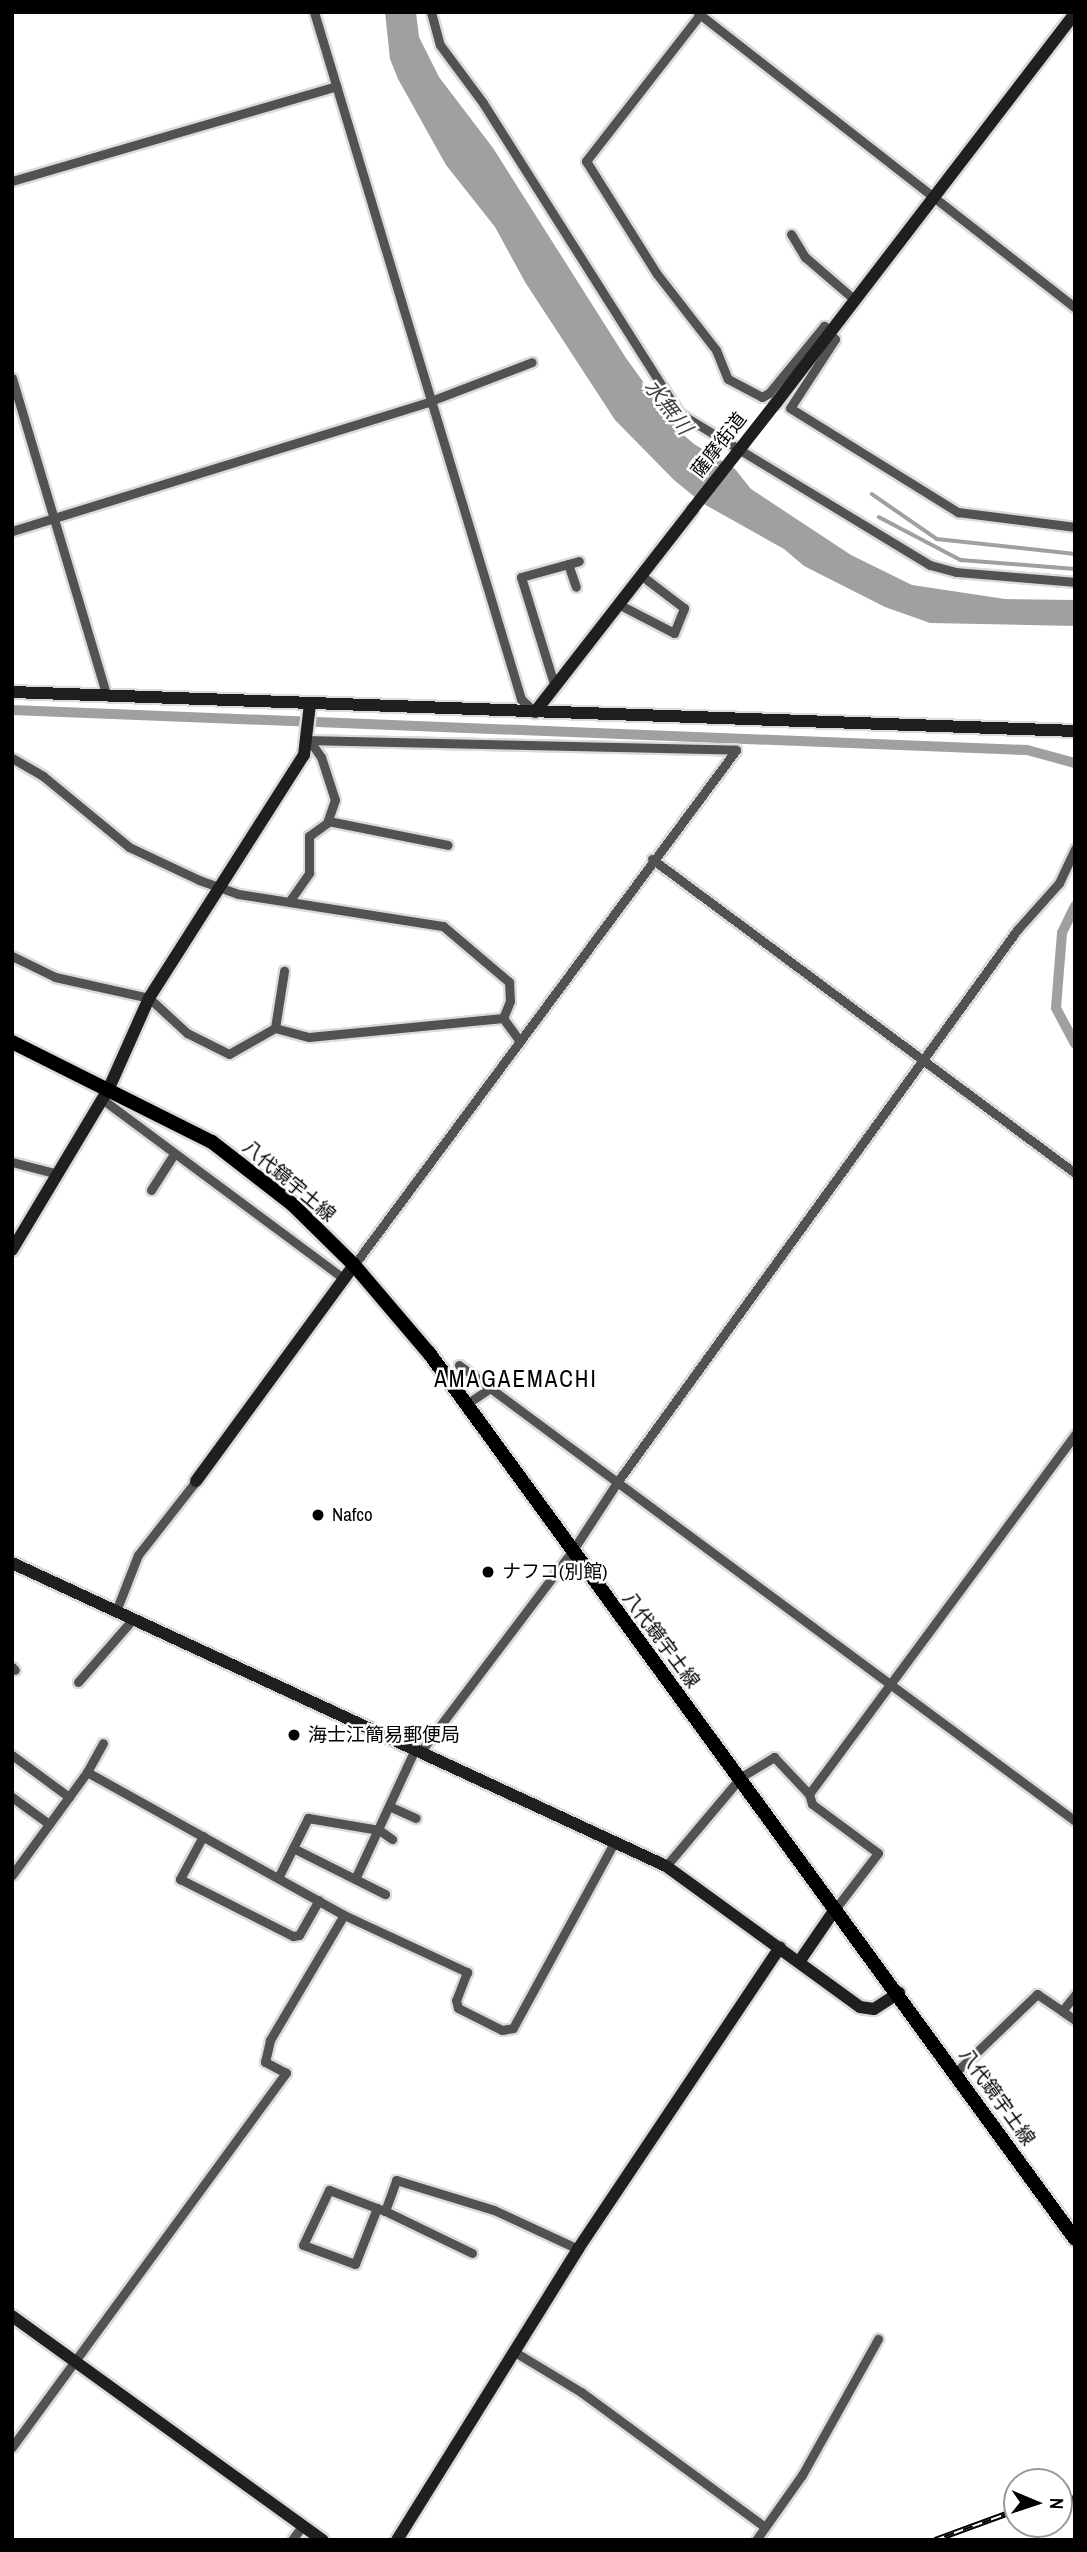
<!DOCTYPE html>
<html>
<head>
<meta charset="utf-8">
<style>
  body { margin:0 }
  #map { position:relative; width:1087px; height:2552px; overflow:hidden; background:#fff; font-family:"Archivo Narrow","Noto Sans JP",sans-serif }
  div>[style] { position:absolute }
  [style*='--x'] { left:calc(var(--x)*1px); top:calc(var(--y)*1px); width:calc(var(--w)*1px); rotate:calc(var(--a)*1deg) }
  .water>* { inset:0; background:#a0a0a0 }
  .stream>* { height:3.5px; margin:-1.75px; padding:0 1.75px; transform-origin:1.75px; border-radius:1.75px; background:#a0a0a0 }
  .canal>* { height:10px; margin:-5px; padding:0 5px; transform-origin:5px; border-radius:5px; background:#a0a0a0 }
  .roads { filter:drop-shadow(2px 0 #dbdbdb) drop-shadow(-2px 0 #dbdbdb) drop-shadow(0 2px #dbdbdb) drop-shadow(0 -2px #dbdbdb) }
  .street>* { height:9px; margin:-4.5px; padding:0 4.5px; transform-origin:4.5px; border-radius:4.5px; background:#525252 }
  .secondary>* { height:12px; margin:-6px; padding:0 6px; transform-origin:6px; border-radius:6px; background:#1f1f1f }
  .primary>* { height:14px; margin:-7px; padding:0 7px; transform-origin:7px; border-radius:7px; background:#000 }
  .rail>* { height:6px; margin-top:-3px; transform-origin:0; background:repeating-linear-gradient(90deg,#fff 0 10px,#000 0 20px); box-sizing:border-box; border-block:2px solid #000 }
  .secondary-bridge>* { height:12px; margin:-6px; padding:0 6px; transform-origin:6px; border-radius:6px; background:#1f1f1f }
  .dots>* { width:19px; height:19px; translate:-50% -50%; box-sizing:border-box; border:4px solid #fff; border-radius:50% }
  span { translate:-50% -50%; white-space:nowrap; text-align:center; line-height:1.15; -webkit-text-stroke:5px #fff; paint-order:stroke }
  .street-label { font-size:19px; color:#000 }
  .poi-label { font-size:19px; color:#000 }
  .left { translate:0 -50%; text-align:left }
  .water-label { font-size:21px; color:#414141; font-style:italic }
  .quarter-label { font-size:23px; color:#000; letter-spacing:2px }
  .frame { position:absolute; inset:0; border:14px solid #000; pointer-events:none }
  .north { position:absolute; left:1003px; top:2468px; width:70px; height:70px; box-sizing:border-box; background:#fff; border:2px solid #999; border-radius:50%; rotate:92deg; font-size:19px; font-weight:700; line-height:28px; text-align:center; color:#000 }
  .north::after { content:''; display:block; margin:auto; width:24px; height:32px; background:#000; clip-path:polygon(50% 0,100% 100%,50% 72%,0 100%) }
</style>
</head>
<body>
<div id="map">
  <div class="water">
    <div style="clip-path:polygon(385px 12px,416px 12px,419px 37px,439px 77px,493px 148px,626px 358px,678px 430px,694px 444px,735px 469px,751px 489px,851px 555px,912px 585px,1005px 599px,1075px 600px,1075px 626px,930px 623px,885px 607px,804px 566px,784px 549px,702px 503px,674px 480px,615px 420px,525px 282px,495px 227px,446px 165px,398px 79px,390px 59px)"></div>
  </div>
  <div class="stream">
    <div style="--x:872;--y:494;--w:79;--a:34.7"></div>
    <div style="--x:937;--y:539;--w:139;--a:6.2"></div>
    <div style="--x:879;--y:517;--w:93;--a:27.7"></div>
    <div style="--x:961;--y:560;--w:114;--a:4.5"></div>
  </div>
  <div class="canal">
    <div style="--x:12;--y:710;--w:1016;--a:2.26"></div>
    <div style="--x:1027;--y:750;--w:50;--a:15.2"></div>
    <div style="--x:1075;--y:906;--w:30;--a:116"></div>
    <div style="--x:1062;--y:933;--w:75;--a:94.6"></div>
    <div style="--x:1056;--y:1008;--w:40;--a:62"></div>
  </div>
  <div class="roads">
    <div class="street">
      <div style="--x:314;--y:12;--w:718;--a:73.23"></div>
      <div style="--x:521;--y:699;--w:19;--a:43"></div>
      <div style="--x:431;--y:12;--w:34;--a:75"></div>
      <div style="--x:440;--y:45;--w:72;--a:53.4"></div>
      <div style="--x:483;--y:103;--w:367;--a:57.7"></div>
      <div style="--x:679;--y:413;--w:293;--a:31.2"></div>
      <div style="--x:930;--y:565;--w:27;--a:15"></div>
      <div style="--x:956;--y:572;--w:119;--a:4.8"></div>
      <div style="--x:702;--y:12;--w:189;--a:127.9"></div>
      <div style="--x:586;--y:161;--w:133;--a:57.9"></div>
      <div style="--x:657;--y:274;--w:96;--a:52.2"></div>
      <div style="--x:716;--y:350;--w:31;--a:68"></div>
      <div style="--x:728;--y:379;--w:38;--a:28"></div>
      <div style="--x:762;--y:397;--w:8;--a:-30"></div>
      <div style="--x:769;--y:393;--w:87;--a:-50.6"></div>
      <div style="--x:824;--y:326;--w:17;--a:50"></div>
      <div style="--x:835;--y:339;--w:82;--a:123.1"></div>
      <div style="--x:790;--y:408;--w:198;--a:31.8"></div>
      <div style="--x:958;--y:512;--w:118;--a:7.3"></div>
      <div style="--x:698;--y:13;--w:479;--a:38"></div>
      <div style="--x:12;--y:181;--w:338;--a:-16.3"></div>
      <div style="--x:791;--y:234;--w:27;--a:59"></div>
      <div style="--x:805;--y:257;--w:66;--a:40.7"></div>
      <div style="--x:12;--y:378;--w:332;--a:73.4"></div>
      <div style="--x:12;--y:531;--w:436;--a:-17.2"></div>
      <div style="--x:428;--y:402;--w:111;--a:-21"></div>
      <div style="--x:568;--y:564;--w:24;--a:71"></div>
      <div style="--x:620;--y:605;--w:61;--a:27.4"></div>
      <div style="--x:674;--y:633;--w:27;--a:-68"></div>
      <div style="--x:684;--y:608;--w:53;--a:-142.7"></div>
      <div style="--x:555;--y:687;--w:115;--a:-107.2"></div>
      <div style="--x:521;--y:577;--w:60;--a:-15.4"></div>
      <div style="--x:309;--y:740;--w:427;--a:1.3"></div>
      <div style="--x:12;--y:758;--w:36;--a:30"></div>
      <div style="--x:43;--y:776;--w:112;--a:39.5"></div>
      <div style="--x:129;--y:847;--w:77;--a:25.2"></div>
      <div style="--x:199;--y:880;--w:41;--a:19.7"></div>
      <div style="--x:238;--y:894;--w:207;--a:8.9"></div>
      <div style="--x:443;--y:926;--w:87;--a:40.3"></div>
      <div style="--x:509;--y:982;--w:19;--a:87"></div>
      <div style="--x:510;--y:1001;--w:18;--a:112"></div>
      <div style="--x:328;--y:821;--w:122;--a:11.3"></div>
      <div style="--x:652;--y:859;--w:527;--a:36.59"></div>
      <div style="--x:291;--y:899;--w:32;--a:-55"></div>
      <div style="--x:309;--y:873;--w:37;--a:-90"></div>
      <div style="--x:309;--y:836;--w:22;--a:-36"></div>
      <div style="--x:327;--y:823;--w:24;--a:-71"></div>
      <div style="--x:335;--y:800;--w:45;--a:-108"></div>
      <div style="--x:321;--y:757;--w:21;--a:-125"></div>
      <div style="--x:12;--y:956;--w:48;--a:26"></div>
      <div style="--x:55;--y:977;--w:96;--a:12.6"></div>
      <div style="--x:149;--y:998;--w:52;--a:42.6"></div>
      <div style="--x:187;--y:1033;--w:47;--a:26.6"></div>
      <div style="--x:229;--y:1054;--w:53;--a:-29.5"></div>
      <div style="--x:275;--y:1028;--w:35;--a:15"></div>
      <div style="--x:309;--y:1037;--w:195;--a:-5.6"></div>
      <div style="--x:503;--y:1018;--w:27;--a:54"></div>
      <div style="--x:275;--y:1028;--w:58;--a:-81"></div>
      <div style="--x:102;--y:1099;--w:302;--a:36.6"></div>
      <div style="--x:12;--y:1162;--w:43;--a:14.7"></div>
      <div style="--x:151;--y:1190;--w:43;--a:-57.4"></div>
      <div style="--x:354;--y:1265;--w:641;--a:-53.43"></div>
      <div style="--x:459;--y:1365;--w:766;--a:36.51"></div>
      <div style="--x:465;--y:1405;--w:32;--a:-34"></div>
      <div style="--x:116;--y:1611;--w:60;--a:-68.6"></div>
      <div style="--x:138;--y:1555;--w:94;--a:-51.9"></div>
      <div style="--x:12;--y:1667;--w:4;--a:45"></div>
      <div style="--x:78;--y:1682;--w:84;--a:-48.9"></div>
      <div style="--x:421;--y:1751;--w:248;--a:-52.9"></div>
      <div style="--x:571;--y:1553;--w:86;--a:-56.9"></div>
      <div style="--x:618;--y:1481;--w:680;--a:-54.09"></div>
      <div style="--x:1017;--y:930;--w:63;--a:-48.2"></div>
      <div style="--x:1059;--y:883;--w:38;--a:-65"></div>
      <div style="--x:12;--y:1755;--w:71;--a:36.4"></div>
      <div style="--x:87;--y:1772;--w:33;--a:-61"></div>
      <div style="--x:809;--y:1794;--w:10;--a:73"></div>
      <div style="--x:812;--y:1804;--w:82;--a:36.6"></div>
      <div style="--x:878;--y:1853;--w:69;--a:127.4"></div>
      <div style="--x:12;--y:1797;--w:46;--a:36.1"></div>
      <div style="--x:391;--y:1807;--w:27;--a:24"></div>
      <div style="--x:203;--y:1836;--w:49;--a:118.1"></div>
      <div style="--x:180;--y:1879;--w:127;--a:26.8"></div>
      <div style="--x:293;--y:1936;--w:6;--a:-9"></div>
      <div style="--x:299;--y:1935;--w:40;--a:-60.3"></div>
      <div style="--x:293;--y:1848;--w:103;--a:26.6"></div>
      <div style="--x:666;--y:1866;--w:116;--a:-49.9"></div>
      <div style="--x:741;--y:1777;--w:39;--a:-31"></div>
      <div style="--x:774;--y:1757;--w:51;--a:46.6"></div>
      <div style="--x:809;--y:1794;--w:448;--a:-53.5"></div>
      <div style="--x:12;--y:1875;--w:127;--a:-53.9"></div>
      <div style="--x:87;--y:1772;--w:294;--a:29.1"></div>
      <div style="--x:344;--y:1915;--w:136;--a:24.9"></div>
      <div style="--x:467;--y:1972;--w:30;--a:111"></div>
      <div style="--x:456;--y:2000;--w:8;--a:76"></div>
      <div style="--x:458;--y:2008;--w:49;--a:26.6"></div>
      <div style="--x:502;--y:2030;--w:11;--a:-10"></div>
      <div style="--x:513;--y:2028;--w:213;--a:-61.4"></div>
      <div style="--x:279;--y:1876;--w:65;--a:-63.4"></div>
      <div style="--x:308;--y:1818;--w:72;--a:9.6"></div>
      <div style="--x:379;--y:1830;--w:16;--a:35"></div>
      <div style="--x:355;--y:1879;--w:143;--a:-65.2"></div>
      <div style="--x:1062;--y:2011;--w:16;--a:35"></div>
      <div style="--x:955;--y:2073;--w:114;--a:-43.9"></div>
      <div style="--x:1037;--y:1994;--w:30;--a:34"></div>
      <div style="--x:1062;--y:2011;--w:21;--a:-51"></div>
      <div style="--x:377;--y:2208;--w:60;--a:111.4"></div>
      <div style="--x:355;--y:2264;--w:55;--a:-159.9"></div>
      <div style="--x:303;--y:2245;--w:61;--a:-64.7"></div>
      <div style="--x:329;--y:2190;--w:60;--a:20.6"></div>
      <div style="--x:472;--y:2253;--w:97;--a:-154.2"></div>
      <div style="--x:385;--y:2211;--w:33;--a:-70"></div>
      <div style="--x:396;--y:2180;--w:102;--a:17"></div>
      <div style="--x:494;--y:2210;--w:93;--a:24.9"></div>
      <div style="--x:513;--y:2351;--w:79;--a:31.1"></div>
      <div style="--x:581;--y:2392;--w:228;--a:36.3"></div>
      <div style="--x:12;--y:2447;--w:464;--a:-53.8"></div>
      <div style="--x:286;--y:2073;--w:24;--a:-152"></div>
      <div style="--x:265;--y:2062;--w:23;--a:-77"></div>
      <div style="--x:270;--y:2040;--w:145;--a:-59.4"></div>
      <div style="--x:292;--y:2540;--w:19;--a:-54"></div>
      <div style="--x:756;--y:2540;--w:80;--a:-54.7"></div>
      <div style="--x:802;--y:2475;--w:156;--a:-60.8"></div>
    </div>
    <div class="secondary">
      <div style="--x:776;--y:403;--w:491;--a:-52.5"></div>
      <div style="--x:12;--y:692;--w:1064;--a:2.1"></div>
      <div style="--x:535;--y:712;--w:256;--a:-52.1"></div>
      <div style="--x:12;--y:1250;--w:189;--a:-59.1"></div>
      <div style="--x:109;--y:1088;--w:98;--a:-66"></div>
      <div style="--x:149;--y:998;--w:288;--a:-57.5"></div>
      <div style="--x:304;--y:755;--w:51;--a:-83.3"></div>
      <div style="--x:196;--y:1481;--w:268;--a:-53.8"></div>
      <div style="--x:12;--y:1563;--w:721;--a:24.86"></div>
      <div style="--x:666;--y:1866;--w:240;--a:36"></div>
      <div style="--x:860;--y:2007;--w:14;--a:8"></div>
      <div style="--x:874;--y:2009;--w:30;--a:-33"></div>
      <div style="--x:799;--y:1962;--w:65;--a:-55.6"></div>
      <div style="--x:12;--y:2316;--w:383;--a:35.8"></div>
      <div style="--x:397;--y:2540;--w:343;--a:-58.1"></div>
      <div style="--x:578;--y:2249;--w:363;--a:-56.2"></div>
    </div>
    <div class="primary">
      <div style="--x:12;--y:1042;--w:224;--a:26.6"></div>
      <div style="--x:212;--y:1142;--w:101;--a:37.8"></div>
      <div style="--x:292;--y:1204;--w:87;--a:44.5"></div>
      <div style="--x:354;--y:1265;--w:116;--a:49.6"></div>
      <div style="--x:429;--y:1353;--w:1096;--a:53.9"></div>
    </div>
  </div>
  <div class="rail">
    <div style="--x:1059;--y:2504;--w:17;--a:-21"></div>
    <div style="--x:935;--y:2540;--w:87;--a:-20.1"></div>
  </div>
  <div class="secondary-bridge">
    <div style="--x:692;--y:510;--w:136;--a:-51.9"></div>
  </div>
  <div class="dots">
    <div style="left:318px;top:1515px;background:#000"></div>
    <div style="left:488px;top:1572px;background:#000"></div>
    <div style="left:294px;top:1735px;background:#000"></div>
  </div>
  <div class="street-label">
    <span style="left:719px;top:445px;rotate:-52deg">薩摩街道</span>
    <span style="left:289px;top:1181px;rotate:40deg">八代鏡宇土線</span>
    <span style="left:661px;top:1640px;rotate:53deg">八代鏡宇土線</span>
    <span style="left:997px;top:2097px;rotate:54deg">八代鏡宇土線</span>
  </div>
  <div class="poi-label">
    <span class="left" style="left:332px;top:1515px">Nafco</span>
    <span class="left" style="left:502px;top:1572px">ナフコ(別館)</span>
    <span class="left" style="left:308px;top:1735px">海士江簡易郵便局</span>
  </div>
  <div class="water-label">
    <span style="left:668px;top:407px;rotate:52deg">水無川</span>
  </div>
  <div class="quarter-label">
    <span style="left:516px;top:1379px">AMAGAEMACHI</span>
  </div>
  <div class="frame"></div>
  <div class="north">N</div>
</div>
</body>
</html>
